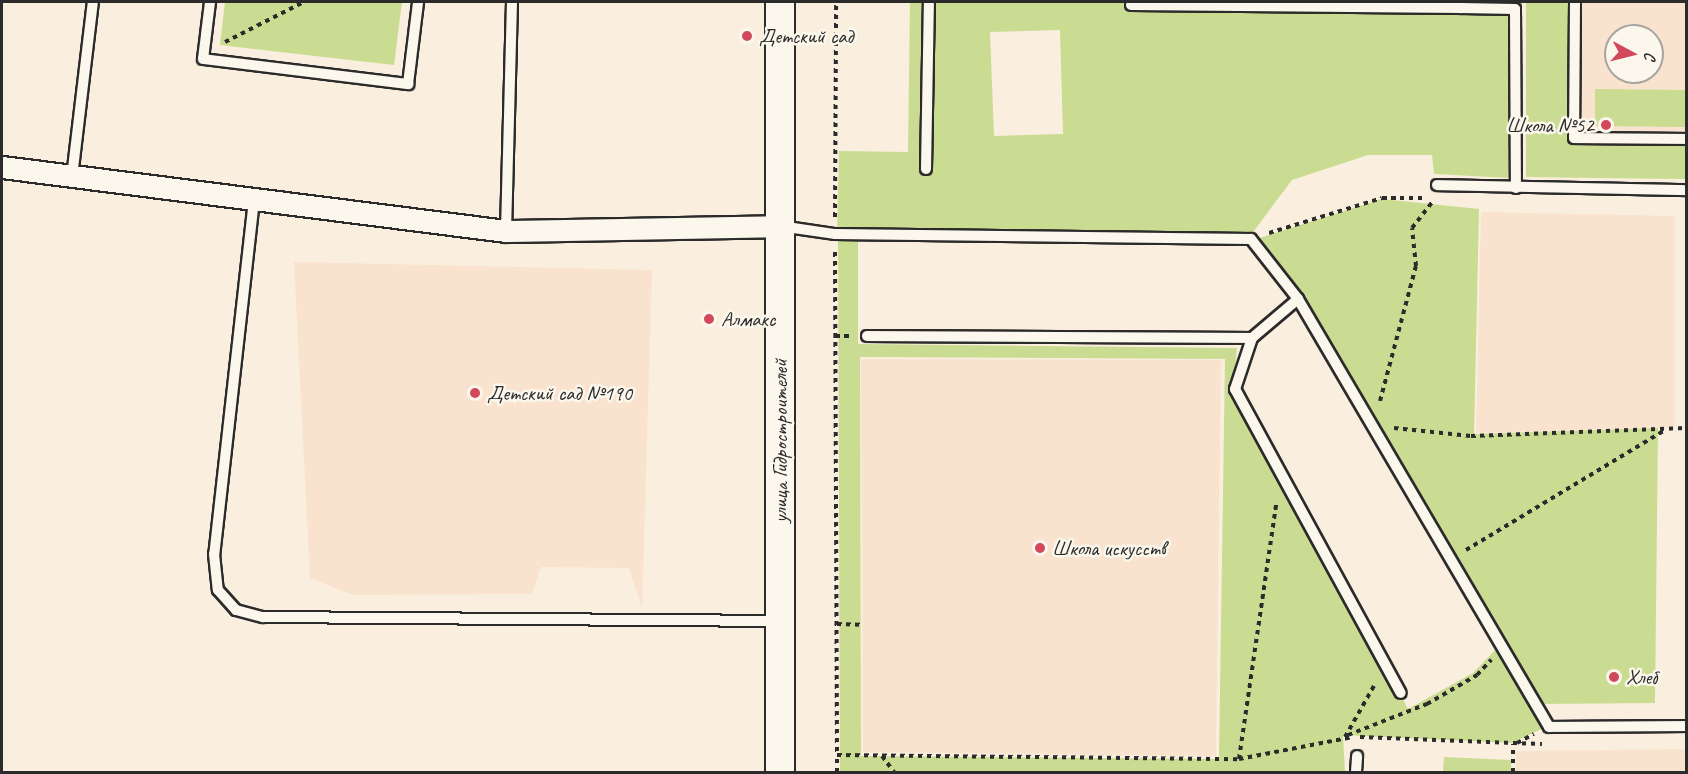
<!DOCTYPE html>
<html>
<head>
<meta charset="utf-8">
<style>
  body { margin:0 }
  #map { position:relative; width:1688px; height:774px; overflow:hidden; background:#faeede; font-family:Caveat,sans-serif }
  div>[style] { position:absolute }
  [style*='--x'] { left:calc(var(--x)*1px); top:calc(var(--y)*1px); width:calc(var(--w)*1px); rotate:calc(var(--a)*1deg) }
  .built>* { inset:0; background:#f9e3ce }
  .green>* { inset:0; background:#cadc91 }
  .path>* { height:4px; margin-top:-2px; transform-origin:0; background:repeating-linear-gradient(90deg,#2b2b2b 0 4.5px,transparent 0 9px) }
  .roads { filter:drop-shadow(2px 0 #2b2b2b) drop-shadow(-2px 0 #2b2b2b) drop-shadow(0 2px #2b2b2b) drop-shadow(0 -2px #2b2b2b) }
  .lane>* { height:10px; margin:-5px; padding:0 5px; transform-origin:5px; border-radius:5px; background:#fbf7ec }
  .street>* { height:21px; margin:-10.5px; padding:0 10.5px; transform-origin:10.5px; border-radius:10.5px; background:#fbf7ec }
  .secondary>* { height:28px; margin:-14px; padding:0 14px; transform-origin:14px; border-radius:14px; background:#fbf7ec }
  .dots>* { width:16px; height:16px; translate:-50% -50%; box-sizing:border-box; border:3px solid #fbf7ec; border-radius:50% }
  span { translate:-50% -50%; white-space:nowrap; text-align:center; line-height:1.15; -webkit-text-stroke:5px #fbf7ec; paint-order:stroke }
  .poi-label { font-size:21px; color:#2b2b2b }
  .left { translate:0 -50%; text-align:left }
  .right { translate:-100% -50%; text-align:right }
  .street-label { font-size:21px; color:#2b2b2b }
  .frame { position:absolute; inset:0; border:3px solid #2b2b2b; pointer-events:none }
  .north { position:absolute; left:1604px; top:24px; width:60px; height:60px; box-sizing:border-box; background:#fbf7ec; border:2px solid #a8a59f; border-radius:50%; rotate:97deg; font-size:16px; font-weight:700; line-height:24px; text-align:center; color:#2b2b2b }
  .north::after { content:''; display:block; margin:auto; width:21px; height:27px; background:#d1495b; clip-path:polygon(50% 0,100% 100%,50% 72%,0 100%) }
</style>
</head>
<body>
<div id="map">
  <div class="built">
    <div style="clip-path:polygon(evenodd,1526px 2px,1686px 2px,1686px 179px,1526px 177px,1526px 2px,1616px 36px,1652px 36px,1652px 72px,1616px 72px,1616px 36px)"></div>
    <div style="clip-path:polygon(1481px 212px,1675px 216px,1675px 427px,1476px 433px)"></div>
    <div style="clip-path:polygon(294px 262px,652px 270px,642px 608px,629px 568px,541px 567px,532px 594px,353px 595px,310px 578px)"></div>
    <div style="clip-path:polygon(861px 359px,1221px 360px,1216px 756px,863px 752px)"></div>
    <div style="clip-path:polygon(1686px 749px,1686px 772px,1516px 772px,1516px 751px)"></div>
  </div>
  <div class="green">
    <div style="clip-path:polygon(225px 2px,402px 2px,394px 65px,220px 45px)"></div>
    <div style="clip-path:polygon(evenodd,910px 2px,1522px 2px,1522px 6px,1510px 5px,1510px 178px,1434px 174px,1432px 155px,1368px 155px,1292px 180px,1250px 236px,837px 232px,839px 151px,908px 152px,910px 2px,1060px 30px,1063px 134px,994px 136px,990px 32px,1060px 30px)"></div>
    <div style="clip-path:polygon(1526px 2px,1570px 2px,1569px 145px,1686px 146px,1686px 179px,1526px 177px)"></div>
    <div style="clip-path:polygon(1595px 89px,1686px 90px,1686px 127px,1595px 126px)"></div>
    <div style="clip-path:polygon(1382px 199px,1479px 209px,1474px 434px,1658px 428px,1655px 703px,1540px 704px,1253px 240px)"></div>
    <div style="clip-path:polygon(evenodd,838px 236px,858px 236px,858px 344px,1237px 348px,1233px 389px,1408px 709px,1473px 673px,1499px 646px,1546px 727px,1512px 743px,1343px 735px,1345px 772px,840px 772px,838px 236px,860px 357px,1225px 359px,1219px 759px,861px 756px,860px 357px)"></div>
    <div style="clip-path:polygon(1444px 757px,1511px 760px,1511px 772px,1443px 772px)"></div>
  </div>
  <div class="path">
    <div style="--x:225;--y:42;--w:89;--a:-26.9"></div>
    <div style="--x:835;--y:217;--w:215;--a:-89.7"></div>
    <div style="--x:1269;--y:233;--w:118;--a:-17.2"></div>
    <div style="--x:1382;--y:198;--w:42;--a:0"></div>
    <div style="--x:835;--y:252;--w:503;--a:89.77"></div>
    <div style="--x:835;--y:336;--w:15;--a:0"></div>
    <div style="--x:1380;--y:401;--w:140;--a:-75.1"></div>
    <div style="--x:1416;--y:266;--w:38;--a:-96"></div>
    <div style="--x:1412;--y:228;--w:33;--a:-52"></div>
    <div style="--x:1394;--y:428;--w:77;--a:5.9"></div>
    <div style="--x:1471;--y:436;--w:215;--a:-2.1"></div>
    <div style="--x:1466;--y:550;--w:230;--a:-31.1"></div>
    <div style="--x:837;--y:624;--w:25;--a:2"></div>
    <div style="--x:1348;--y:735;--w:85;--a:-21.4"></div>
    <div style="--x:1427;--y:704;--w:58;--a:-30.1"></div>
    <div style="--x:1477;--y:675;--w:21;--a:-47"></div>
    <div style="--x:1345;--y:737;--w:61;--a:-60.5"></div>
    <div style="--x:1360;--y:737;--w:182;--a:2.2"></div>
    <div style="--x:1517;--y:743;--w:19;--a:-28"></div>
    <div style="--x:882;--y:756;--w:20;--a:53"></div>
    <div style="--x:1239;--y:759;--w:258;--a:-81.7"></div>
    <div style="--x:837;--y:772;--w:17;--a:-90"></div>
    <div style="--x:837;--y:755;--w:402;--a:0.6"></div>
    <div style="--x:1239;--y:759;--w:116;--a:-10.9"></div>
    <div style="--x:1513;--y:772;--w:28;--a:-90"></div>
  </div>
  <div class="roads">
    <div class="lane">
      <div style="--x:210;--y:2;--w:57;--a:97"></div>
      <div style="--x:203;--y:59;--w:207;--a:7"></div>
      <div style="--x:408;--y:84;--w:83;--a:-83"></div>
      <div style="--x:1575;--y:2;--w:136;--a:90.4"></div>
      <div style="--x:1574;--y:138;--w:112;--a:0.5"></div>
      <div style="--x:1458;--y:3;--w:6;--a:59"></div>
      <div style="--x:1461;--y:8;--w:54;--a:1.1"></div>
      <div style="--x:1515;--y:9;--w:179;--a:89.7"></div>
      <div style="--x:1131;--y:5;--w:330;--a:0.5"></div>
      <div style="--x:926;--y:169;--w:167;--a:-89"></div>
      <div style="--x:72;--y:177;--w:176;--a:-83.2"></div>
      <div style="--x:1437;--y:185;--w:249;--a:1.2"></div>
      <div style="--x:254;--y:200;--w:356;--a:96.4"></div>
      <div style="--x:214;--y:554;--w:36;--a:84"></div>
      <div style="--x:218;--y:590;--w:27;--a:48"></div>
      <div style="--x:236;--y:610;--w:28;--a:15"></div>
      <div style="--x:263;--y:617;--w:517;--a:0.44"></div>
      <div style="--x:780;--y:226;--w:56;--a:8.3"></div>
      <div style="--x:835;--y:234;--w:416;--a:0.7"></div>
      <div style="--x:1251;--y:239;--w:76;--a:51.9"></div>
      <div style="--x:1298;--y:299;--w:496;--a:59.6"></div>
      <div style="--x:1549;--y:727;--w:137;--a:-0.4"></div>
      <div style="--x:506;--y:231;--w:229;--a:-88.5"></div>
      <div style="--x:1298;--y:299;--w:60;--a:139.7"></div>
      <div style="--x:1252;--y:338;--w:54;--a:108.4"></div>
      <div style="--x:1235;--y:389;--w:346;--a:61.4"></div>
      <div style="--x:867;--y:336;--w:385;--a:0.3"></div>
      <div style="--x:1356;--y:772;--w:16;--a:-86"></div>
    </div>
    <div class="street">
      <div style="--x:2;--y:167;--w:508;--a:7.24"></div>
      <div style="--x:506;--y:231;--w:274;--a:-1"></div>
    </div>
    <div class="secondary">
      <div style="--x:780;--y:2;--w:770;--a:90"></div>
    </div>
  </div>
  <div class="dots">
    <div style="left:747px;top:36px;background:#d1495b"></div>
    <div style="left:1606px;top:125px;background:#d1495b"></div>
    <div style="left:709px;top:319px;background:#d1495b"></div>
    <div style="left:475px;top:393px;background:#d1495b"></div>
    <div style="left:1040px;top:548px;background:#d1495b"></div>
    <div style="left:1614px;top:677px;background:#d1495b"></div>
  </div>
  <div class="poi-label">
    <span class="left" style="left:759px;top:36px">Детский сад</span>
    <span class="right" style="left:1594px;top:125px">Школа №52</span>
    <span class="left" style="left:721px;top:319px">Алмакс</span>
    <span class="left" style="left:487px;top:393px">Детский сад №190</span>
    <span class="left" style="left:1052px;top:548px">Школа искусств</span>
    <span class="left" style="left:1626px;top:677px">Хлеб</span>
  </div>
  <div class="street-label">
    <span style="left:780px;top:441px;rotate:-90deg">улица Гидростроителей</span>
  </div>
  <div class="frame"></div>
  <div class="north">С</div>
</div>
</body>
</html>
